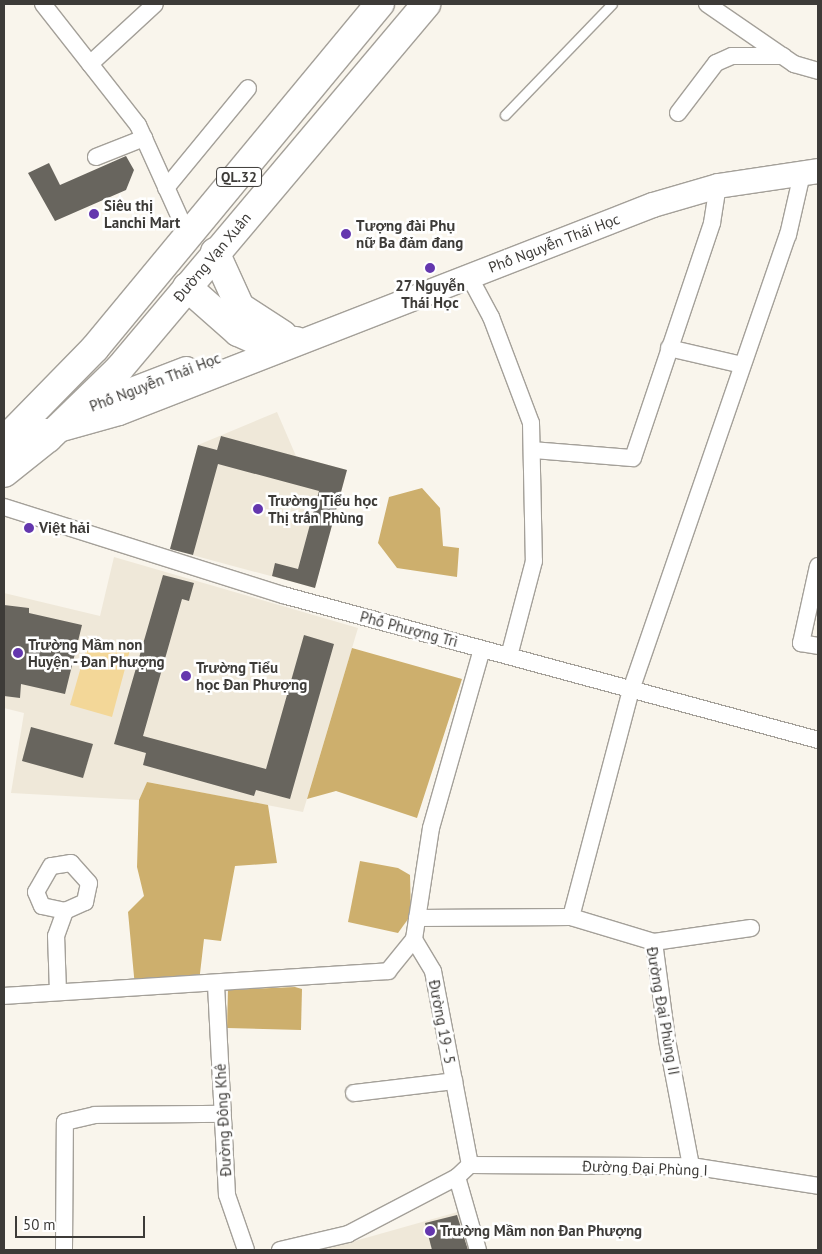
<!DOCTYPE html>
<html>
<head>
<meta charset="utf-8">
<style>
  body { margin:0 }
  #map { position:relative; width:822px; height:1254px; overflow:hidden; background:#f9f5ec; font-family:"PT Sans",sans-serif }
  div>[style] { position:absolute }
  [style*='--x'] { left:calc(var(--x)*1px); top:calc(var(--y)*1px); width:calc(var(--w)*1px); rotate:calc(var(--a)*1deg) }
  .built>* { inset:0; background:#efe8d9 }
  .green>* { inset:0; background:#f3d798 }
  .water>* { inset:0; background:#cdaf6d }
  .building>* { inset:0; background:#68655e }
  .roads { filter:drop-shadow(1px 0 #a4a099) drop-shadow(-1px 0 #a4a099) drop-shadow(0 1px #a4a099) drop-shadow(0 -1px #a4a099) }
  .lane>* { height:9px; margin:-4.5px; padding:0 4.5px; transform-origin:4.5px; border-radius:4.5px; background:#fff }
  .street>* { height:16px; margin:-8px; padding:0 8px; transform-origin:8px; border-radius:8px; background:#fff }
  .secondary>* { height:24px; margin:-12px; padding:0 12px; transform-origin:12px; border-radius:12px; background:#fff }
  .highway>* { height:28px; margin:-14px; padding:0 14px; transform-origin:14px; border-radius:14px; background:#fff }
  .dots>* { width:14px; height:14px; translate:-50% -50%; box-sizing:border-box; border:2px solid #fff; border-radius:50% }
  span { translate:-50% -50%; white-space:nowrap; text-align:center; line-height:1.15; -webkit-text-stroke:5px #fff; paint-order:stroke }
  .shield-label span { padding:1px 4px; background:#fff; border:1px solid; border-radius:4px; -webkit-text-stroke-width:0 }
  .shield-label { font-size:14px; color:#3d3b38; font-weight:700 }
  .poi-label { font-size:15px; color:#3d3b38; font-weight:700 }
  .left { translate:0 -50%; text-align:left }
  .street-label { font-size:15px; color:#3d3b38 }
  .frame { position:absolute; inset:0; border:5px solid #3d3b38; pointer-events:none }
  .scale { position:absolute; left:15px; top:1216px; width:130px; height:22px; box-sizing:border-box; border:2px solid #3d3b38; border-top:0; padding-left:6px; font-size:15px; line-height:18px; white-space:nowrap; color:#3d3b38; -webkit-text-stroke:4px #fff; paint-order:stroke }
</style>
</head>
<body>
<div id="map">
  <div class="built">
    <div style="clip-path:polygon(277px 412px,296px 456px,347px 470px,315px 588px,170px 549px,198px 445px)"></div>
    <div style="clip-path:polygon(114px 557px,358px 628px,303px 812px,147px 782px,139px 800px,11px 793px,24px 713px,4px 708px,4px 593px,100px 616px)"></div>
    <div style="clip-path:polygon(461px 1211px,475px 1250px,323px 1250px)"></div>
  </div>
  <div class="green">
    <div style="clip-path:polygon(89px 639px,130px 650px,112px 717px,70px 705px)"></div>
  </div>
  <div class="water">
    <div style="clip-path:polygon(422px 488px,440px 508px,443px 546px,459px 548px,457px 577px,397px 568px,378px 543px,389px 497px)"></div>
    <div style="clip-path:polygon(352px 648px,462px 679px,417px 818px,336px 791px,307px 799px)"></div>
    <div style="clip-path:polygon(147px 782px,268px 805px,277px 863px,235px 866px,221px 941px,204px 939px,199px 982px,135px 987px,128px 912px,144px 896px,137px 867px,139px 800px)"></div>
    <div style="clip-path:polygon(360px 861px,398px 868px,410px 875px,411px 915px,398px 933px,348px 922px)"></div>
    <div style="clip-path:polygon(295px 987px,302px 989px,301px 1030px,227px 1028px,228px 990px)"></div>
  </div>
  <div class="building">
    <div style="clip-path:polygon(126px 156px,134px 170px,126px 190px,55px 221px,28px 173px,49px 163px,60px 185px)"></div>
    <div style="clip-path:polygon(221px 436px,347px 470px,315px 588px,272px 576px,275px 563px,298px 569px,319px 491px,218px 464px,193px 555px,170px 549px,198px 445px,217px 450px)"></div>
    <div style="clip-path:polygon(163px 575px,194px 583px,189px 601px,182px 599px,143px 736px,266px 769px,304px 635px,334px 644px,290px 799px,256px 790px,254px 796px,143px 765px,146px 753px,114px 744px)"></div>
    <div style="clip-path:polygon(4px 605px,29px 608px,29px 613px,82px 625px,65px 694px,21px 684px,20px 698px,4px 696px)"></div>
    <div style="clip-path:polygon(31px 727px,93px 744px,83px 778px,22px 761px)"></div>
    <div style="clip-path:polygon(457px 1215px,468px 1250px,432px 1250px,425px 1223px)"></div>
  </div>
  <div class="roads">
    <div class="lane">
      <div style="--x:505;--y:115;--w:154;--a:-46.1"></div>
    </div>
    <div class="street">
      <div style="--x:43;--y:4;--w:154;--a:51.9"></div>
      <div style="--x:138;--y:125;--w:124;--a:65.7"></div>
      <div style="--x:707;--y:4;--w:106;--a:34.6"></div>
      <div style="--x:794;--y:64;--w:25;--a:16"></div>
      <div style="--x:90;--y:64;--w:88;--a:-42.7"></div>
      <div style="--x:678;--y:113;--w:63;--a:-52.8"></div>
      <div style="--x:716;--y:63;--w:17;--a:-24"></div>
      <div style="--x:732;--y:56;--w:51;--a:0"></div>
      <div style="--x:96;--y:157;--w:52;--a:-21.6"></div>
      <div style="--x:166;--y:188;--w:129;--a:-50.6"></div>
      <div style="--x:469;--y:276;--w:47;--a:61.8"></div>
      <div style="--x:491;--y:317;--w:113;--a:69.3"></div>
      <div style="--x:531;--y:423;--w:138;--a:88.8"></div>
      <div style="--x:534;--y:561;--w:98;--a:104.7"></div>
      <div style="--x:669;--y:348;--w:75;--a:13.1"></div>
      <div style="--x:533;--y:450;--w:100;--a:4.6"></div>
      <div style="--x:633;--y:458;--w:248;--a:-71.4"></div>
      <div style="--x:712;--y:223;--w:37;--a:-81"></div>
      <div style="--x:4;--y:507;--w:293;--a:17.5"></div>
      <div style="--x:283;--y:595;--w:554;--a:15.16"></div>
      <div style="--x:818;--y:566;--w:79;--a:102.4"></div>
      <div style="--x:801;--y:643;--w:17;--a:10"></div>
      <div style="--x:571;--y:917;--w:235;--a:-75.2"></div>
      <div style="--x:631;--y:690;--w:481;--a:-71"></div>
      <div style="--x:788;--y:235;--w:63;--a:-77.1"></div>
      <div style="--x:417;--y:918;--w:154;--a:-0.4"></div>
      <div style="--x:571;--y:917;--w:87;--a:16.8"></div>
      <div style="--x:654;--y:942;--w:98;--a:-8.2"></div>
      <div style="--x:654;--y:942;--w:99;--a:82.4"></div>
      <div style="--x:667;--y:1040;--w:128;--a:79.2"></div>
      <div style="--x:216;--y:985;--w:210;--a:87"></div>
      <div style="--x:227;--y:1195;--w:58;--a:70.9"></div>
      <div style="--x:58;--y:992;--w:56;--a:-92"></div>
      <div style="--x:56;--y:936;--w:27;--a:-70"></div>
      <div style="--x:65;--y:911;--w:22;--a:-24"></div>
      <div style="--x:85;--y:902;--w:19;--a:-78"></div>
      <div style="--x:89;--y:883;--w:27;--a:-132"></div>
      <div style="--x:71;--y:863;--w:20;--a:171"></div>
      <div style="--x:51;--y:866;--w:30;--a:120"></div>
      <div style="--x:36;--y:892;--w:15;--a:67"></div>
      <div style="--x:42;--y:906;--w:24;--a:12"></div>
      <div style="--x:4;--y:996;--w:385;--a:-3.7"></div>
      <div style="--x:388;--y:971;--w:41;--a:-50.9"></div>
      <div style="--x:354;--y:1093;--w:101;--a:-6.8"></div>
      <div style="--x:470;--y:1165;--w:197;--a:-100.8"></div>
      <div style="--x:433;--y:971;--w:37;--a:-121"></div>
      <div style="--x:414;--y:939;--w:112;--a:-81.3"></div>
      <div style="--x:431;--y:828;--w:186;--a:-74.1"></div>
      <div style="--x:470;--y:1165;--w:221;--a:0.3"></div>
      <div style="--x:691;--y:1166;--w:129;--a:8.9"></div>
      <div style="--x:457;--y:1177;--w:76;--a:74"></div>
      <div style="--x:64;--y:1250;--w:128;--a:-89.6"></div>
      <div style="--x:65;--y:1122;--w:31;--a:-13"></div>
      <div style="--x:95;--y:1115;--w:127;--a:-0.5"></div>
      <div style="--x:280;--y:1250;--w:70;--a:-13.2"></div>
      <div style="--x:348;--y:1234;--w:123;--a:-27.6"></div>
      <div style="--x:457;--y:1177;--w:18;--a:-43"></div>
    </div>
    <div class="secondary">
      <div style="--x:80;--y:410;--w:114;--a:-21.1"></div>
      <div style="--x:17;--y:431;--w:38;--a:0"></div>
      <div style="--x:55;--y:431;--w:66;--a:-15.7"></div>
      <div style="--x:119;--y:413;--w:573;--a:-21.28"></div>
      <div style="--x:653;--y:205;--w:68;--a:-16.3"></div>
      <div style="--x:718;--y:186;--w:101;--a:-8.5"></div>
    </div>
    <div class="highway">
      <div style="--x:215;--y:252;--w:60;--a:65.6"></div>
      <div style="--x:240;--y:307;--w:51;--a:33.1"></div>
      <div style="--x:187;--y:287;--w:68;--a:41.4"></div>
      <div style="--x:238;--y:332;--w:17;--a:24"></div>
      <div style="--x:254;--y:339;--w:42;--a:2.7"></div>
      <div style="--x:4;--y:441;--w:130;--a:-45.6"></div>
      <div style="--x:95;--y:348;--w:447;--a:-50.4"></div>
      <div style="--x:4;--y:473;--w:56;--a:-38.5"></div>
      <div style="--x:48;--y:438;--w:99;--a:-44.2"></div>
      <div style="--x:119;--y:369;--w:477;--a:-49.9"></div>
    </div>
  </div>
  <div class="dots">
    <div style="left:94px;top:214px;background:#6437ae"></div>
    <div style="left:346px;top:234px;background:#6437ae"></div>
    <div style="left:430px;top:268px;background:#6437ae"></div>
    <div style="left:258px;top:509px;background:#6437ae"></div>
    <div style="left:29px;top:528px;background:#6437ae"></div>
    <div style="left:18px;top:653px;background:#6437ae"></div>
    <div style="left:186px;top:676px;background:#6437ae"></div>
    <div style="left:430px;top:1231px;background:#6437ae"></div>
  </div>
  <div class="shield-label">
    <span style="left:239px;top:177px">QL.32</span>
  </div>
  <div class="poi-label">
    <span class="left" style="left:104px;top:214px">Siêu thị<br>Lanchi Mart</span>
    <span class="left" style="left:356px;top:234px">Tượng đài Phụ<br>nữ Ba đảm đang</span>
    <span style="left:430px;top:294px">27 Nguyễn<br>Thái Học</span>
    <span class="left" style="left:268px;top:509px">Trường Tiểu học<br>Thị trấn Phùng</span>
    <span class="left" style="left:39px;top:528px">Việt hải</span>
    <span class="left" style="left:28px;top:653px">Trường Mầm non<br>Huyện - Đan Phượng</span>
    <span class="left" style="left:196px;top:676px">Trường Tiểu<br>học Đan Phượng</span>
    <span class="left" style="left:440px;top:1231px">Trường Mầm non Đan Phượng</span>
  </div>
  <div class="street-label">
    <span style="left:554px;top:243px;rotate:-21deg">Phố Nguyễn Thái Học</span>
    <span style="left:212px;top:257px;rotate:-50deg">Đường Vạn Xuân</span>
    <span style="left:155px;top:382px;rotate:-21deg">Phố Nguyễn Thái Học</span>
    <span style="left:409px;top:629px;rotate:15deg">Phố Phượng Trì</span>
    <span style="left:663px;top:1011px;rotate:80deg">Đường Đại Phùng II</span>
    <span style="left:442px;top:1022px;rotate:79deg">Đường 19 - 5</span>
    <span style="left:223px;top:1120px;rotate:-93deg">Đường Đông Khê</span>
    <span style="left:645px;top:1168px;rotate:2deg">Đường Đại Phùng I</span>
  </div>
  <div class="frame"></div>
  <div class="scale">50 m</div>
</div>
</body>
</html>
